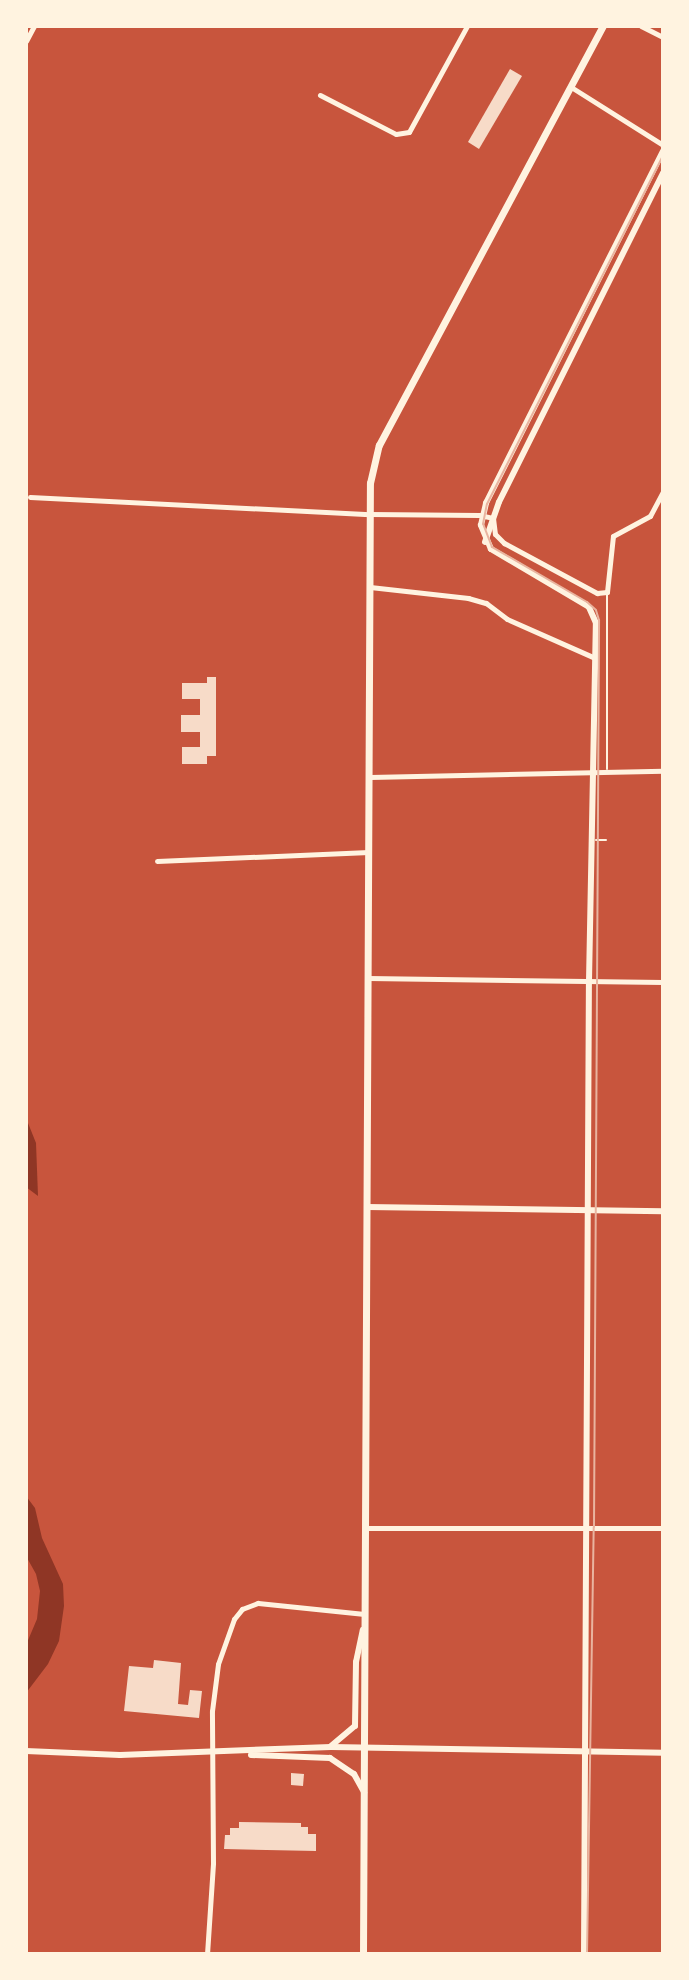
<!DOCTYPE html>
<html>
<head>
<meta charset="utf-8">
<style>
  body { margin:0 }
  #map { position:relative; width:689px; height:1980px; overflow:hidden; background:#c8553d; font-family:"Crimson Pro",serif }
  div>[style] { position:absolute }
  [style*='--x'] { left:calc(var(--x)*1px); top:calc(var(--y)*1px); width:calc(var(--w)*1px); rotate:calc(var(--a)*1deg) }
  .water>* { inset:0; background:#8f3625 }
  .building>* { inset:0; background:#f7dbc8 }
  .service>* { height:2px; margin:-1px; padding:0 1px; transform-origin:1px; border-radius:1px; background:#fff3e0 }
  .minor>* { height:5px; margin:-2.5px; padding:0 2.5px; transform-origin:2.5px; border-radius:2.5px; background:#fff3e0 }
  .tertiary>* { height:6px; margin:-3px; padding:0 3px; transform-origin:3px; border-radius:3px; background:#fff3e0 }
  .secondary>* { height:6px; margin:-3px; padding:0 3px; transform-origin:3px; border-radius:3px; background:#fff3e0 }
  .primary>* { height:7px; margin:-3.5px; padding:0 3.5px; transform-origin:3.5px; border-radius:3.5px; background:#fff3e0 }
  .tram>* { height:2px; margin:-1px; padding:0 1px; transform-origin:1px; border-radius:1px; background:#e9b49f }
  span { translate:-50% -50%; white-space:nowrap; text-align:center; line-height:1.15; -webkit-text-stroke:6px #fff3e0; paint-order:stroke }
  .frame { position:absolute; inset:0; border:28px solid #fff3e0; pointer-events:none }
</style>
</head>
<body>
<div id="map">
  <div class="water">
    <div style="clip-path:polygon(26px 1118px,36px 1143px,38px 1196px,26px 1187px)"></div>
    <div style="clip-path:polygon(26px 1496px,35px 1508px,42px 1538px,63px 1584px,64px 1606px,59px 1641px,48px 1664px,26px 1693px,26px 1645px,37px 1619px,40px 1591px,36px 1574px,26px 1556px)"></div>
  </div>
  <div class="building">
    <div style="clip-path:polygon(510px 69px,522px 76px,479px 149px,468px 142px)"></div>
    <div style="clip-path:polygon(207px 677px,216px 677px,216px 756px,207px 756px,207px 764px,182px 764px,182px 747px,200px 747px,200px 732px,181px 732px,181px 715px,200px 715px,200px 699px,182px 699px,182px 683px,207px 683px)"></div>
    <div style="clip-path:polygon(154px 1660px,181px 1663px,178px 1704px,188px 1705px,190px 1690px,202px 1691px,199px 1718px,124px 1711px,129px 1666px,153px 1668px)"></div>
    <div style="clip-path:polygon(291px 1773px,304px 1774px,303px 1786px,291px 1785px)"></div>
    <div style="clip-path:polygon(239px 1822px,301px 1823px,301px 1827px,308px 1827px,308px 1834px,316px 1834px,316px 1851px,224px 1849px,225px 1835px,230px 1835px,230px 1828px,239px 1828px)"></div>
  </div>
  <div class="service">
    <div style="--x:607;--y:769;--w:177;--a:-90"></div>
    <div style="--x:596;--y:840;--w:10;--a:0"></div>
  </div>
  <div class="minor">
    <div style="--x:641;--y:26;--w:25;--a:27"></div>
    <div style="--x:26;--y:41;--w:17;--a:-62"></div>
    <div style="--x:571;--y:87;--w:109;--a:32.2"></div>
    <div style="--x:320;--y:95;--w:85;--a:27.2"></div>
    <div style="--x:396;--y:134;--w:13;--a:-9"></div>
    <div style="--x:409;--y:132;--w:121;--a:-61.3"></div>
    <div style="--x:30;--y:497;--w:340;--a:2.9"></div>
    <div style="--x:370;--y:514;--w:109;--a:0.5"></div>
    <div style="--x:479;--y:515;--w:14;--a:12"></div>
    <div style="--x:493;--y:518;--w:16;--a:83"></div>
    <div style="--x:495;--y:534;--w:13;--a:45"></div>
    <div style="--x:504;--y:543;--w:106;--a:28.3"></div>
    <div style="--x:597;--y:593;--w:10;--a:-6"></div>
    <div style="--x:607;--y:592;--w:56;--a:-83.9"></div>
    <div style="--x:613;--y:536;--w:42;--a:-28.4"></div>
    <div style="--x:650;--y:516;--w:27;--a:-62"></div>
    <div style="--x:370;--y:587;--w:99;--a:6.4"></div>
    <div style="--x:468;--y:598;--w:19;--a:16"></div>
    <div style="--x:486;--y:603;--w:26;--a:37"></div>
    <div style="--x:507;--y:619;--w:96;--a:23.9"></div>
    <div style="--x:370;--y:777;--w:293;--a:-1.2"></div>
    <div style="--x:157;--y:861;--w:212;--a:-2.4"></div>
    <div style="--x:368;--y:978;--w:295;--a:0.8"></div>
    <div style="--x:366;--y:1528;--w:297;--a:0"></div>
    <div style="--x:207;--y:1954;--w:91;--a:-86.2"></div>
    <div style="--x:213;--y:1863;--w:152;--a:-90.4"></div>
    <div style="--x:212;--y:1711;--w:47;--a:-82.7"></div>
    <div style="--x:218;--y:1664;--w:48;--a:-70.4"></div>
    <div style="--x:234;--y:1619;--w:13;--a:-51"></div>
    <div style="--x:242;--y:1609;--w:17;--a:-21"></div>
    <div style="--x:258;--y:1603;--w:107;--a:5.9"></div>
  </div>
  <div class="tertiary">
    <div style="--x:485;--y:542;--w:42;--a:-70.7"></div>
    <div style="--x:499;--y:502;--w:368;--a:-63.5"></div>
    <div style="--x:367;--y:1207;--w:296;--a:0.8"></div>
    <div style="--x:584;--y:1954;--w:973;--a:-89.71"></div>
    <div style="--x:589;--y:981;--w:358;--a:-88.9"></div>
    <div style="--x:596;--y:623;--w:17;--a:-114"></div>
    <div style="--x:589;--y:607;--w:114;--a:-149.4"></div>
    <div style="--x:491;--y:549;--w:26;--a:-113"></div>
    <div style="--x:481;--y:525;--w:23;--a:-77"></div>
    <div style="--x:486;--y:503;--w:394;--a:-63.3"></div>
  </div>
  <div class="secondary">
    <div style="--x:331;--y:1746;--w:31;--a:-40"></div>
    <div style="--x:355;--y:1726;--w:64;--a:-89.1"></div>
    <div style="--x:356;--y:1662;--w:33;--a:-78"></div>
    <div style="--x:26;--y:1751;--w:94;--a:2.4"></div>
    <div style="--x:120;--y:1755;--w:211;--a:-2.2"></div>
    <div style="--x:331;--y:1747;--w:332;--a:1"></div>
    <div style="--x:251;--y:1755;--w:79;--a:2.2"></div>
    <div style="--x:330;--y:1758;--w:29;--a:34"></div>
    <div style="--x:354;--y:1774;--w:21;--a:61"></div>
  </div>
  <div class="primary">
    <div style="--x:363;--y:1954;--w:1471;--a:-89.73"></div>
    <div style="--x:370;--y:483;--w:39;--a:-77"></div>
    <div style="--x:379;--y:445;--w:475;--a:-61.9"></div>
  </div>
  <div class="tram">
    <div style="--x:587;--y:1954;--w:427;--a:-89.1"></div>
    <div style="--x:594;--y:1527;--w:907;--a:-89.68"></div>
    <div style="--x:599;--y:620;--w:10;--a:-107"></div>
    <div style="--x:596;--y:610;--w:12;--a:-138"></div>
    <div style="--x:587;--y:602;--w:110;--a:-149.9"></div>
    <div style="--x:492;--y:547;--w:25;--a:-111"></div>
    <div style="--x:483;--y:524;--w:20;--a:-79"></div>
    <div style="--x:487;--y:504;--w:391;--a:-63.2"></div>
  </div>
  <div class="frame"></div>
</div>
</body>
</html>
